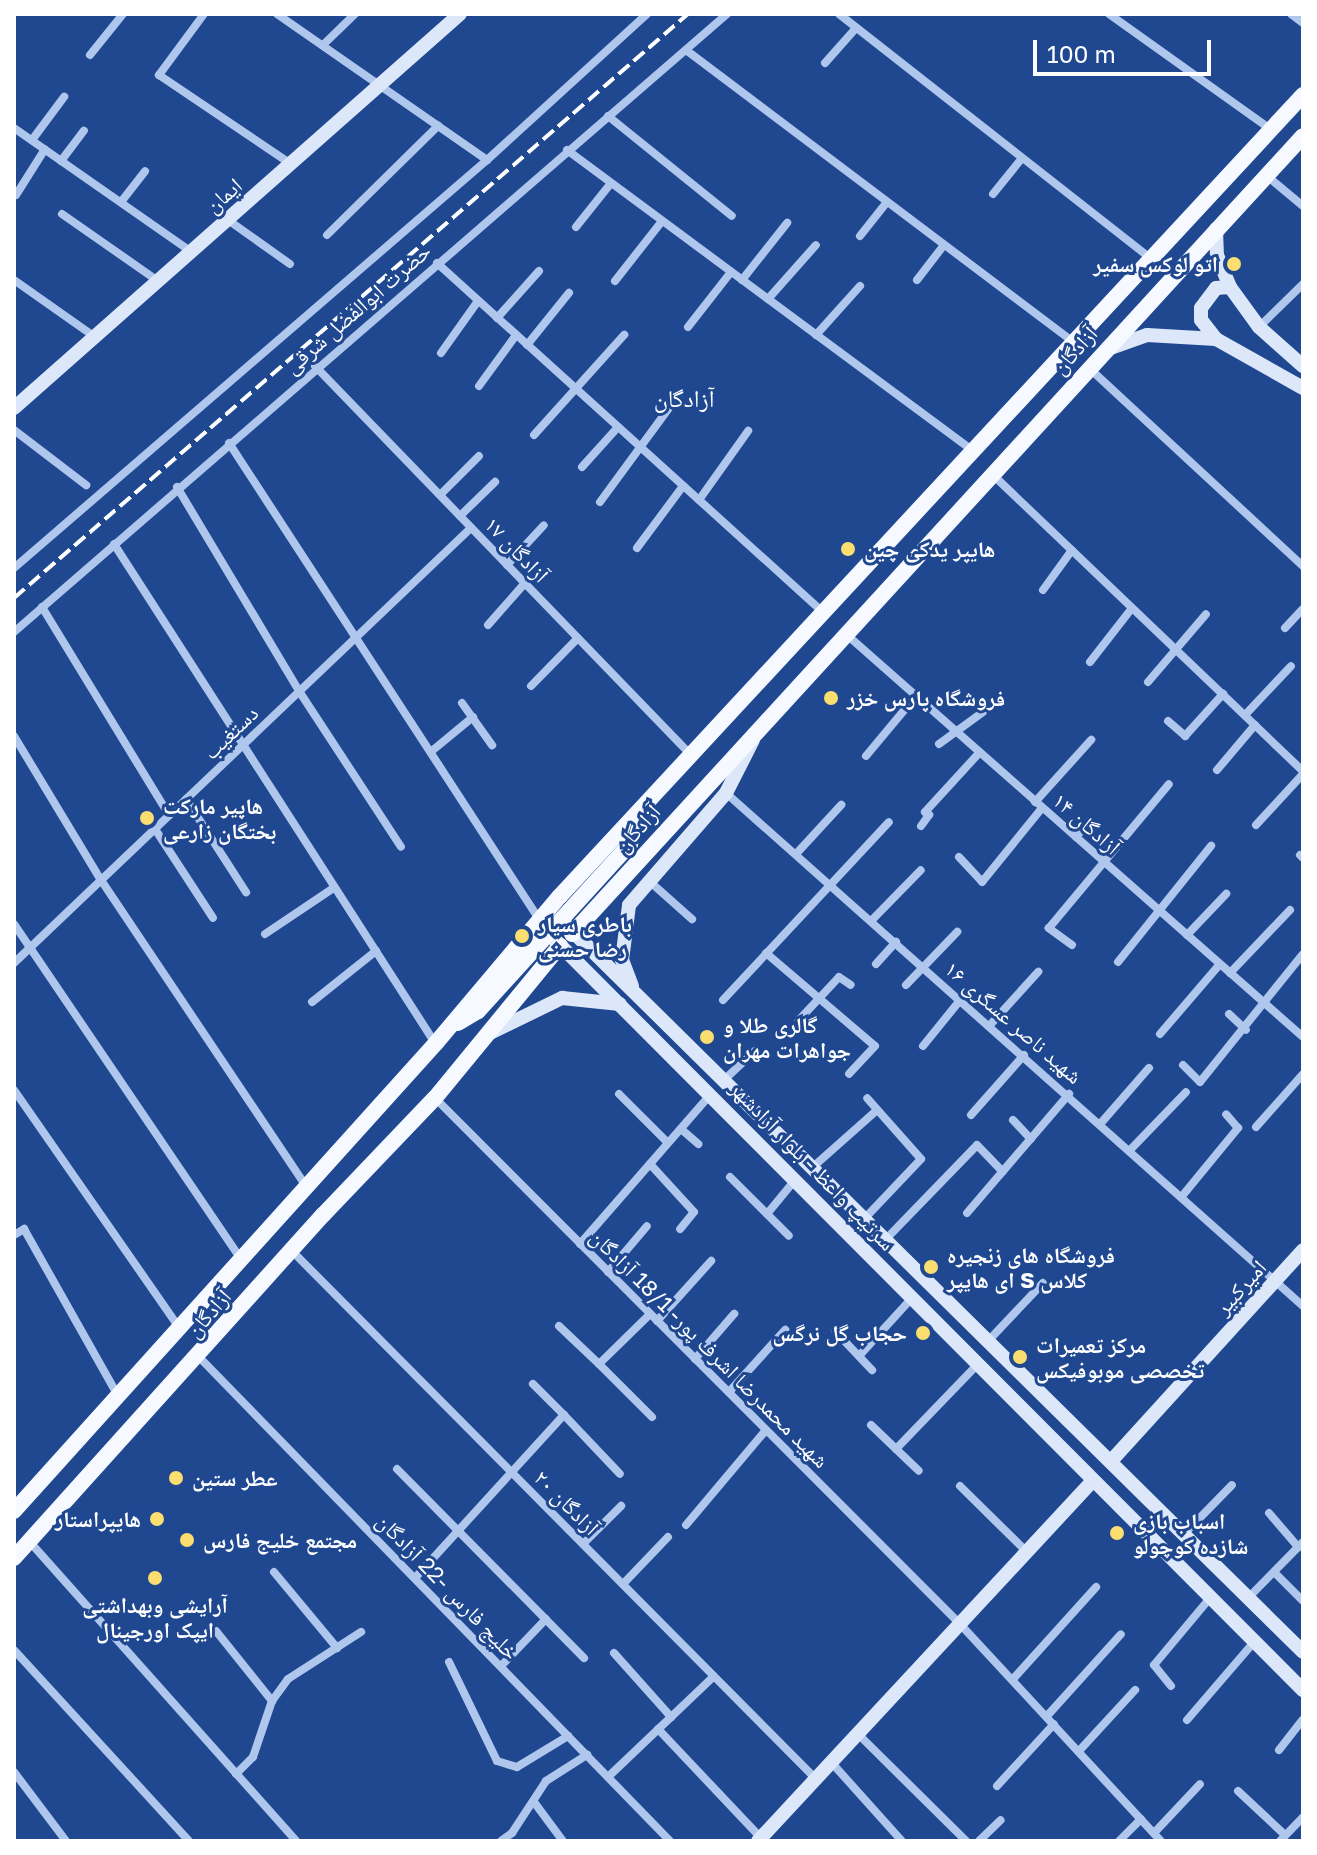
<!DOCTYPE html>
<html>
<head>
<meta charset="utf-8">
<style>
  body { margin:0 }
  #map { position:relative; width:1317px; height:1855px; overflow:hidden; background:#1f4891; font-family:"Golos Text","Noto Naskh Arabic",sans-serif }
  div>[style] { position:absolute }
  [style*='--x'] { left:calc(var(--x)*1px); top:calc(var(--y)*1px); width:calc(var(--w)*1px); rotate:calc(var(--a)*1deg) }
  .street>* { height:8px; margin:-4px; padding:0 4px; transform-origin:4px; border-radius:4px; background:#b0c7ed }
  .secondary>* { height:14px; margin:-7px; padding:0 7px; transform-origin:7px; border-radius:7px; background:#dce7fa }
  .primary>* { height:16px; margin:-8px; padding:0 8px; transform-origin:8px; border-radius:8px; background:#f6f9ff }
  .rail>* { height:4px; margin-top:-2px; transform-origin:0; background:repeating-linear-gradient(90deg,#fff 0 14px,transparent 0 20px) }
  .dots>* { width:22px; height:22px; translate:-50% -50%; box-sizing:border-box; border:4px solid #1f4891; border-radius:50% }
  span { translate:-50% -50%; white-space:nowrap; text-align:center; line-height:1.15; -webkit-text-stroke:6px #1f4891; paint-order:stroke }
  .street-label { font-size:22px; color:#fff }
  .poi-label { font-size:22px; color:#fff; font-weight:700 }
  .right { translate:-100% -50%; text-align:right }
  .left { translate:0 -50%; text-align:left }
  .neighbourhood-label { font-size:24px; color:#fff }
  .frame { position:absolute; inset:0; border:16px solid #fff; pointer-events:none }
  .scale { position:absolute; left:1033px; top:40px; width:178px; height:36px; box-sizing:border-box; border:4px solid #fff; border-top:0; padding-left:10px; font-size:24px; line-height:28px; white-space:nowrap; color:#fff; -webkit-text-stroke:6px #1f4891; paint-order:stroke }
</style>
</head>
<body>
<div id="map">
  <div class="street">
    <div style="--x:204;--y:14;--w:76;--a:126.4"></div>
    <div style="--x:159;--y:75;--w:159;--a:34"></div>
    <div style="--x:277;--y:14;--w:256;--a:34.8"></div>
    <div style="--x:839;--y:14;--w:394;--a:38.1"></div>
    <div style="--x:1109;--y:14;--w:198;--a:35.5"></div>
    <div style="--x:1291;--y:14;--w:15;--a:37"></div>
    <div style="--x:323;--y:45;--w:45;--a:-44.1"></div>
    <div style="--x:686;--y:50;--w:482;--a:37"></div>
    <div style="--x:90;--y:55;--w:53;--a:-51.2"></div>
    <div style="--x:825;--y:63;--w:47;--a:-48.5"></div>
    <div style="--x:608;--y:116;--w:159;--a:38.9"></div>
    <div style="--x:14;--y:128;--w:217;--a:34.9"></div>
    <div style="--x:32;--y:140;--w:54;--a:-53.3"></div>
    <div style="--x:567;--y:150;--w:504;--a:36.53"></div>
    <div style="--x:61;--y:161;--w:38;--a:-53"></div>
    <div style="--x:1267;--y:176;--w:47;--a:39.8"></div>
    <div style="--x:993;--y:194;--w:46;--a:-51.1"></div>
    <div style="--x:16;--y:195;--w:54;--a:-57.8"></div>
    <div style="--x:121;--y:202;--w:39;--a:-52"></div>
    <div style="--x:62;--y:214;--w:117;--a:34.9"></div>
    <div style="--x:228;--y:220;--w:76;--a:35.4"></div>
    <div style="--x:576;--y:227;--w:56;--a:-51.5"></div>
    <div style="--x:327;--y:235;--w:156;--a:-44.5"></div>
    <div style="--x:860;--y:236;--w:43;--a:-51.5"></div>
    <div style="--x:437;--y:263;--w:522;--a:42.13"></div>
    <div style="--x:14;--y:280;--w:99;--a:35.1"></div>
    <div style="--x:742;--y:280;--w:73;--a:-51.7"></div>
    <div style="--x:917;--y:280;--w:44;--a:-52.4"></div>
    <div style="--x:615;--y:281;--w:76;--a:-51.9"></div>
    <div style="--x:768;--y:299;--w:72;--a:-48.4"></div>
    <div style="--x:497;--y:318;--w:63;--a:-48.2"></div>
    <div style="--x:688;--y:327;--w:70;--a:-52"></div>
    <div style="--x:1259;--y:327;--w:62;--a:-44.3"></div>
    <div style="--x:816;--y:335;--w:66;--a:-48.1"></div>
    <div style="--x:527;--y:345;--w:67;--a:-51.1"></div>
    <div style="--x:441;--y:353;--w:64;--a:-54.6"></div>
    <div style="--x:315;--y:366;--w:542;--a:45.97"></div>
    <div style="--x:1089;--y:368;--w:292;--a:42.8"></div>
    <div style="--x:479;--y:386;--w:63;--a:-54"></div>
    <div style="--x:14;--y:430;--w:91;--a:37.4"></div>
    <div style="--x:534;--y:435;--w:135;--a:-48"></div>
    <div style="--x:229;--y:443;--w:568;--a:56.93"></div>
    <div style="--x:582;--y:467;--w:54;--a:-48"></div>
    <div style="--x:992;--y:474;--w:430;--a:43.7"></div>
    <div style="--x:177;--y:487;--w:238;--a:59.1"></div>
    <div style="--x:299;--y:691;--w:186;--a:56.8"></div>
    <div style="--x:440;--y:495;--w:55;--a:-45"></div>
    <div style="--x:699;--y:500;--w:85;--a:-54.6"></div>
    <div style="--x:600;--y:502;--w:135;--a:-53.7"></div>
    <div style="--x:460;--y:516;--w:49;--a:-44.2"></div>
    <div style="--x:114;--y:544;--w:593;--a:57.25"></div>
    <div style="--x:637;--y:548;--w:77;--a:-53.4"></div>
    <div style="--x:507;--y:565;--w:54;--a:-47.2"></div>
    <div style="--x:14;--y:568;--w:625;--a:-40.78"></div>
    <div style="--x:487;--y:160;--w:217;--a:-42.4"></div>
    <div style="--x:1043;--y:590;--w:49;--a:-54.1"></div>
    <div style="--x:42;--y:607;--w:244;--a:58.6"></div>
    <div style="--x:488;--y:625;--w:56;--a:-48.6"></div>
    <div style="--x:1285;--y:628;--w:26;--a:-47"></div>
    <div style="--x:14;--y:632;--w:944;--a:-40.92"></div>
    <div style="--x:847;--y:635;--w:608;--a:41.4"></div>
    <div style="--x:1090;--y:662;--w:68;--a:-52.1"></div>
    <div style="--x:1148;--y:682;--w:89;--a:-49.5"></div>
    <div style="--x:531;--y:686;--w:67;--a:-45.6"></div>
    <div style="--x:462;--y:703;--w:52;--a:54.5"></div>
    <div style="--x:1245;--y:715;--w:67;--a:-46.8"></div>
    <div style="--x:1168;--y:721;--w:23;--a:41"></div>
    <div style="--x:1185;--y:736;--w:57;--a:-47.9"></div>
    <div style="--x:14;--y:736;--w:168;--a:58.9"></div>
    <div style="--x:101;--y:880;--w:368;--a:56.2"></div>
    <div style="--x:939;--y:744;--w:54;--a:-36"></div>
    <div style="--x:433;--y:750;--w:52;--a:-39.5"></div>
    <div style="--x:866;--y:756;--w:78;--a:-50.2"></div>
    <div style="--x:1217;--y:770;--w:59;--a:-49.8"></div>
    <div style="--x:726;--y:793;--w:772;--a:41.64"></div>
    <div style="--x:186;--y:799;--w:111;--a:57.2"></div>
    <div style="--x:1035;--y:802;--w:84;--a:-47.9"></div>
    <div style="--x:1256;--y:825;--w:69;--a:-47.3"></div>
    <div style="--x:921;--y:826;--w:14;--a:-54"></div>
    <div style="--x:929;--y:815;--w:5;--a:-143"></div>
    <div style="--x:925;--y:812;--w:81;--a:-47.5"></div>
    <div style="--x:155;--y:829;--w:106;--a:56.9"></div>
    <div style="--x:1076;--y:837;--w:20;--a:-49"></div>
    <div style="--x:796;--y:854;--w:67;--a:-47.4"></div>
    <div style="--x:1300;--y:855;--w:4;--a:45"></div>
    <div style="--x:959;--y:857;--w:34;--a:47"></div>
    <div style="--x:982;--y:882;--w:95;--a:-51"></div>
    <div style="--x:648;--y:880;--w:59;--a:41.6"></div>
    <div style="--x:871;--y:921;--w:71;--a:-45.6"></div>
    <div style="--x:14;--y:924;--w:405;--a:55.9"></div>
    <div style="--x:265;--y:934;--w:81;--a:-33.9"></div>
    <div style="--x:1187;--y:935;--w:57;--a:-46.4"></div>
    <div style="--x:1072;--y:945;--w:29;--a:-144"></div>
    <div style="--x:1049;--y:928;--w:187;--a:-50.2"></div>
    <div style="--x:766;--y:953;--w:143;--a:40.5"></div>
    <div style="--x:875;--y:1046;--w:38;--a:133"></div>
    <div style="--x:1118;--y:962;--w:149;--a:-51.3"></div>
    <div style="--x:14;--y:963;--w:631;--a:-43.59"></div>
    <div style="--x:876;--y:964;--w:30;--a:-48"></div>
    <div style="--x:1230;--y:973;--w:87;--a:-46.4"></div>
    <div style="--x:906;--y:985;--w:74;--a:-46.1"></div>
    <div style="--x:723;--y:1000;--w:243;--a:-47"></div>
    <div style="--x:312;--y:1002;--w:82;--a:-38.6"></div>
    <div style="--x:1229;--y:1014;--w:23;--a:43"></div>
    <div style="--x:798;--y:1021;--w:60;--a:-47"></div>
    <div style="--x:839;--y:977;--w:14;--a:34"></div>
    <div style="--x:990;--y:1025;--w:72;--a:-47.8"></div>
    <div style="--x:1160;--y:1034;--w:92;--a:-49.4"></div>
    <div style="--x:923;--y:1046;--w:60;--a:-51"></div>
    <div style="--x:1183;--y:1065;--w:24;--a:45"></div>
    <div style="--x:1200;--y:1082;--w:164;--a:-51.2"></div>
    <div style="--x:725;--y:1079;--w:41;--a:-43"></div>
    <div style="--x:14;--y:1090;--w:291;--a:55.2"></div>
    <div style="--x:619;--y:1094;--w:69;--a:45"></div>
    <div style="--x:435;--y:1098;--w:743;--a:45.05"></div>
    <div style="--x:960;--y:1624;--w:296;--a:47.2"></div>
    <div style="--x:971;--y:1115;--w:80;--a:-48.5"></div>
    <div style="--x:1013;--y:1120;--w:26;--a:47"></div>
    <div style="--x:1101;--y:1123;--w:73;--a:-48.9"></div>
    <div style="--x:1256;--y:1127;--w:71;--a:-48.4"></div>
    <div style="--x:681;--y:1129;--w:23;--a:41"></div>
    <div style="--x:1131;--y:1149;--w:79;--a:-46"></div>
    <div style="--x:650;--y:1164;--w:65;--a:47.5"></div>
    <div style="--x:694;--y:1212;--w:22;--a:129"></div>
    <div style="--x:814;--y:1166;--w:84;--a:-41.6"></div>
    <div style="--x:730;--y:1177;--w:83;--a:45"></div>
    <div style="--x:1183;--y:1195;--w:87;--a:-50.6"></div>
    <div style="--x:1238;--y:1128;--w:18;--a:-131"></div>
    <div style="--x:967;--y:1213;--w:157;--a:-49.4"></div>
    <div style="--x:767;--y:1214;--w:44;--a:-50.5"></div>
    <div style="--x:866;--y:1217;--w:80;--a:-46.5"></div>
    <div style="--x:921;--y:1159;--w:81;--a:-131.5"></div>
    <div style="--x:14;--y:1235;--w:12;--a:-31"></div>
    <div style="--x:24;--y:1229;--w:192;--a:60.6"></div>
    <div style="--x:887;--y:1238;--w:129;--a:-45.9"></div>
    <div style="--x:977;--y:1145;--w:37;--a:46"></div>
    <div style="--x:580;--y:1244;--w:199;--a:-48.9"></div>
    <div style="--x:292;--y:1251;--w:744;--a:45.22"></div>
    <div style="--x:608;--y:1272;--w:60;--a:-49.7"></div>
    <div style="--x:657;--y:1321;--w:81;--a:-48"></div>
    <div style="--x:559;--y:1326;--w:55;--a:43.5"></div>
    <div style="--x:599;--y:1364;--w:71;--a:-44.4"></div>
    <div style="--x:835;--y:1331;--w:54;--a:46.5"></div>
    <div style="--x:990;--y:1339;--w:77;--a:-46.6"></div>
    <div style="--x:859;--y:1356;--w:79;--a:-47.6"></div>
    <div style="--x:199;--y:1357;--w:675;--a:45.78"></div>
    <div style="--x:695;--y:1359;--w:60;--a:-49.1"></div>
    <div style="--x:599;--y:1364;--w:75;--a:45"></div>
    <div style="--x:729;--y:1392;--w:84;--a:-47.9"></div>
    <div style="--x:564;--y:1415;--w:81;--a:46.5"></div>
    <div style="--x:871;--y:1425;--w:66;--a:43.8"></div>
    <div style="--x:896;--y:1449;--w:117;--a:-46"></div>
    <div style="--x:397;--y:1469;--w:266;--a:45.3"></div>
    <div style="--x:960;--y:1486;--w:94;--a:44.6"></div>
    <div style="--x:1269;--y:1513;--w:45;--a:49.5"></div>
    <div style="--x:686;--y:1525;--w:124;--a:-49.9"></div>
    <div style="--x:1185;--y:1533;--w:67;--a:-45.6"></div>
    <div style="--x:29;--y:1541;--w:402;--a:48.3"></div>
    <div style="--x:583;--y:1544;--w:54;--a:-45"></div>
    <div style="--x:274;--y:1572;--w:99;--a:50.3"></div>
    <div style="--x:1274;--y:1572;--w:41;--a:45"></div>
    <div style="--x:415;--y:1578;--w:221;--a:-47.6"></div>
    <div style="--x:564;--y:1415;--w:44;--a:-135"></div>
    <div style="--x:623;--y:1584;--w:65;--a:-46.2"></div>
    <div style="--x:1249;--y:1597;--w:77;--a:-45.5"></div>
    <div style="--x:216;--y:1631;--w:90;--a:51.3"></div>
    <div style="--x:14;--y:1650;--w:259;--a:47.5"></div>
    <div style="--x:614;--y:1653;--w:86;--a:48.3"></div>
    <div style="--x:449;--y:1662;--w:110;--a:64.1"></div>
    <div style="--x:497;--y:1761;--w:21;--a:17"></div>
    <div style="--x:517;--y:1767;--w:60;--a:-31.3"></div>
    <div style="--x:501;--y:1666;--w:65;--a:-46.2"></div>
    <div style="--x:1013;--y:1679;--w:124;--a:-47.9"></div>
    <div style="--x:1171;--y:1686;--w:27;--a:-129"></div>
    <div style="--x:1154;--y:1665;--w:87;--a:-50.1"></div>
    <div style="--x:1047;--y:1716;--w:110;--a:-47.9"></div>
    <div style="--x:1187;--y:1720;--w:103;--a:-49.3"></div>
    <div style="--x:658;--y:1729;--w:153;--a:46.6"></div>
    <div style="--x:858;--y:1734;--w:152;--a:44.7"></div>
    <div style="--x:1279;--y:1750;--w:39;--a:-52"></div>
    <div style="--x:1079;--y:1751;--w:83;--a:-47.4"></div>
    <div style="--x:831;--y:1762;--w:106;--a:48.1"></div>
    <div style="--x:14;--y:1772;--w:86;--a:53"></div>
    <div style="--x:236;--y:1774;--w:24;--a:-45"></div>
    <div style="--x:253;--y:1757;--w:59;--a:-71.3"></div>
    <div style="--x:272;--y:1701;--w:27;--a:-54"></div>
    <div style="--x:288;--y:1679;--w:87;--a:-32.8"></div>
    <div style="--x:608;--y:1777;--w:146;--a:-43.6"></div>
    <div style="--x:997;--y:1786;--w:84;--a:-47.4"></div>
    <div style="--x:1238;--y:1791;--w:64;--a:43.1"></div>
    <div style="--x:534;--y:1802;--w:49;--a:53.4"></div>
    <div style="--x:1154;--y:1833;--w:67;--a:-46.8"></div>
    <div style="--x:501;--y:1841;--w:14;--a:-36"></div>
    <div style="--x:512;--y:1833;--w:62;--a:-56.8"></div>
    <div style="--x:546;--y:1781;--w:49;--a:-32.4"></div>
    <div style="--x:979;--y:1841;--w:30;--a:-44"></div>
    <div style="--x:1119;--y:1841;--w:31;--a:-45"></div>
    <div style="--x:1280;--y:1841;--w:33;--a:-46"></div>
  </div>
  <div class="secondary">
    <div style="--x:1216;--y:229;--w:26;--a:88"></div>
    <div style="--x:1217;--y:255;--w:35;--a:68"></div>
    <div style="--x:1230;--y:287;--w:49;--a:54.1"></div>
    <div style="--x:1259;--y:327;--w:59;--a:41.6"></div>
    <div style="--x:1216;--y:339;--w:24;--a:-128"></div>
    <div style="--x:1201;--y:320;--w:12;--a:-90"></div>
    <div style="--x:1201;--y:308;--w:25;--a:-53"></div>
    <div style="--x:1216;--y:288;--w:14;--a:-4"></div>
    <div style="--x:1108;--y:349;--w:41;--a:-19.7"></div>
    <div style="--x:1147;--y:335;--w:69;--a:3.3"></div>
    <div style="--x:1216;--y:339;--w:100;--a:29.4"></div>
    <div style="--x:14;--y:408;--w:595;--a:-41.46"></div>
    <div style="--x:566;--y:925;--w:1035;--a:44.61"></div>
    <div style="--x:549;--y:934;--w:1068;--a:45.08"></div>
    <div style="--x:632;--y:986;--w:28;--a:-111"></div>
    <div style="--x:622;--y:960;--w:55;--a:-82.7"></div>
    <div style="--x:629;--y:905;--w:148;--a:-49.1"></div>
    <div style="--x:726;--y:793;--w:59;--a:-63"></div>
    <div style="--x:486;--y:1035;--w:85;--a:-26"></div>
    <div style="--x:562;--y:998;--w:58;--a:5.9"></div>
    <div style="--x:1112;--y:1460;--w:284;--a:-47.7"></div>
    <div style="--x:758;--y:1841;--w:489;--a:-47.1"></div>
  </div>
  <div class="primary">
    <div style="--x:572;--y:934;--w:1082;--a:-47.51"></div>
    <div style="--x:458;--y:1023;--w:23;--a:-31"></div>
    <div style="--x:478;--y:1011;--w:226;--a:-47.7"></div>
    <div style="--x:630;--y:844;--w:24;--a:-75"></div>
    <div style="--x:14;--y:1511;--w:630;--a:-47.96"></div>
    <div style="--x:436;--y:1043;--w:192;--a:-49.9"></div>
    <div style="--x:560;--y:896;--w:1093;--a:-47.15"></div>
    <div style="--x:14;--y:1558;--w:462;--a:-48"></div>
    <div style="--x:323;--y:1215;--w:162;--a:-46.3"></div>
    <div style="--x:435;--y:1098;--w:197;--a:-50.6"></div>
  </div>
  <div class="rail">
    <div style="--x:14;--y:598;--w:892;--a:-40.91"></div>
  </div>
  <div class="dots">
    <div style="left:1234px;top:264px;background:#fbde70"></div>
    <div style="left:848px;top:549px;background:#fbde70"></div>
    <div style="left:831px;top:698px;background:#fbde70"></div>
    <div style="left:147px;top:818px;background:#fbde70"></div>
    <div style="left:522px;top:936px;background:#fbde70"></div>
    <div style="left:707px;top:1037px;background:#fbde70"></div>
    <div style="left:931px;top:1267px;background:#fbde70"></div>
    <div style="left:923px;top:1333px;background:#fbde70"></div>
    <div style="left:1020px;top:1357px;background:#fbde70"></div>
    <div style="left:176px;top:1478px;background:#fbde70"></div>
    <div style="left:157px;top:1519px;background:#fbde70"></div>
    <div style="left:1117px;top:1533px;background:#fbde70"></div>
    <div style="left:187px;top:1540px;background:#fbde70"></div>
    <div style="left:155px;top:1578px;background:#fbde70"></div>
  </div>
  <div class="street-label">
    <span style="left:223px;top:195px;rotate:-41deg">ایمان</span>
    <span style="left:357px;top:308px;rotate:-41deg">حضرت ابوالفضل شرقی</span>
    <span style="left:1074px;top:350px;rotate:-48deg">آزادگان</span>
    <span style="left:517px;top:549px;rotate:46deg">۱۷ آزادگان</span>
    <span style="left:230px;top:732px;rotate:-44deg">دستغیب</span>
    <span style="left:1087px;top:823px;rotate:41deg">۱۴ آزادگان</span>
    <span style="left:637px;top:828px;rotate:-48deg">آزادگان</span>
    <span style="left:1014px;top:1022px;rotate:41deg">۱۶ شهید ناصر عسگری</span>
    <span style="left:813px;top:1165px;rotate:46deg">سرتیپ واعظ - بلوار آزادشهر</span>
    <span style="left:1240px;top:1287px;rotate:-48deg">امیرکبیر</span>
    <span style="left:208px;top:1313px;rotate:-49deg">آزادگان</span>
    <span style="left:710px;top:1348px;rotate:45deg">شهید محمدرضا اشرف پور- 18/1 آزادگان</span>
    <span style="left:567px;top:1502px;rotate:45deg">۲۰ آزادگان</span>
    <span style="left:448px;top:1586px;rotate:46deg">خلیج فارس -22 آزادگان</span>
  </div>
  <div class="poi-label">
    <span class="right" style="left:1218px;top:264px">اتو لوکس سفیر</span>
    <span class="left" style="left:864px;top:549px">هایپر یدکی چین</span>
    <span class="left" style="left:847px;top:698px">فروشگاه پارس خزر</span>
    <span class="left" style="left:163px;top:818px">هاپیر مارکت<br>بختگان زارعی</span>
    <span class="left" style="left:538px;top:936px">باطری سیار<br>رضا حسنی</span>
    <span class="left" style="left:723px;top:1037px">گالری طلا و<br>جواهرات مهران</span>
    <span class="left" style="left:947px;top:1267px">فروشگاه های زنجیره<br>ای هایپر S کلاس</span>
    <span class="right" style="left:907px;top:1333px">حجاب گل نرگس</span>
    <span class="left" style="left:1036px;top:1357px">مرکز تعمیرات<br>تخصصی موبوفیکس</span>
    <span class="left" style="left:192px;top:1478px">عطر ستین</span>
    <span class="right" style="left:141px;top:1519px">هایپراستار</span>
    <span class="left" style="left:1133px;top:1533px">اسباب بازی<br>شازده کوچولو</span>
    <span class="left" style="left:203px;top:1540px">مجتمع خلیج فارس</span>
    <span style="left:155px;top:1617px">آرایشی وبهداشتی<br>ایپک اورجینال</span>
  </div>
  <div class="neighbourhood-label">
    <span style="left:684px;top:398px">آزادگان</span>
  </div>
  <div class="frame"></div>
  <div class="scale">100 m</div>
</div>
</body>
</html>
